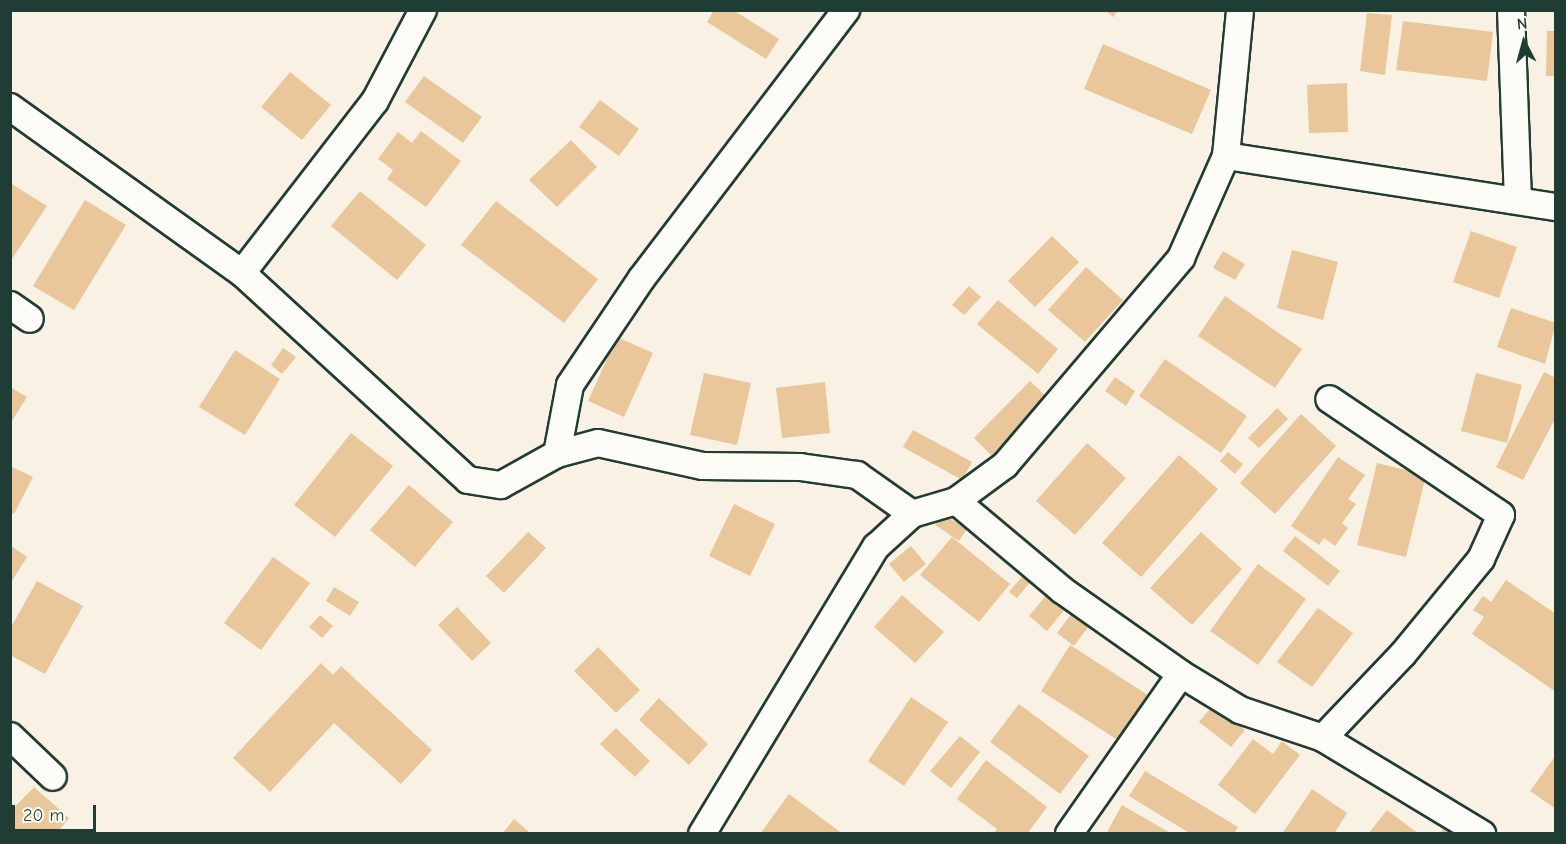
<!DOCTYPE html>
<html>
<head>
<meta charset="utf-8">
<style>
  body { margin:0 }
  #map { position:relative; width:1566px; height:844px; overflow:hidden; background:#f9f1e4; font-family:"Comic Neue",sans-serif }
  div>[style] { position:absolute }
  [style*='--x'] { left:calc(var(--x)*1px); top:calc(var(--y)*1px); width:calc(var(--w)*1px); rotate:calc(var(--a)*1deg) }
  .building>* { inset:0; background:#e9c79a }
  .roads { filter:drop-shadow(2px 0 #1f3d34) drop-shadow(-2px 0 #1f3d34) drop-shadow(0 2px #1f3d34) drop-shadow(0 -2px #1f3d34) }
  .street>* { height:26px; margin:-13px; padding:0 13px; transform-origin:13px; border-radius:13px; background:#fdfcf7 }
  span { translate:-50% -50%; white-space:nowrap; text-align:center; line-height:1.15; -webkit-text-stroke:6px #fdfcf7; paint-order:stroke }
  .frame { position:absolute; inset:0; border:12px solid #1f3d34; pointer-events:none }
  .north { position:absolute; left:1494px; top:12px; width:60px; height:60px; -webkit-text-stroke:4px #fdfcf7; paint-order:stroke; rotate:354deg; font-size:16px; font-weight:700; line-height:24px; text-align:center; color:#1f3d34 }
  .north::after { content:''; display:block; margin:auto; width:21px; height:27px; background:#1f3d34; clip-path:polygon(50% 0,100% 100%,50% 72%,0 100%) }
  .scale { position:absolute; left:12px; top:805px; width:84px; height:27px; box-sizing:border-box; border:3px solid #1f3d34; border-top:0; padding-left:8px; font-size:18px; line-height:21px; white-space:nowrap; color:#1f3d34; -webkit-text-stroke:4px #fdfcf7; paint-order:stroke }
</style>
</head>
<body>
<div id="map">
  <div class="building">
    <div style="clip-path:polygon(714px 10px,733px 10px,779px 39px,766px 59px,707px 22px)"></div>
    <div style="clip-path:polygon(1105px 10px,1118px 10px,1113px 17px)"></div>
    <div style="clip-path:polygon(1367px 13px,1392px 15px,1385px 75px,1360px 71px)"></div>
    <div style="clip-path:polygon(1403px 21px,1493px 32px,1487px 81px,1396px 70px)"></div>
    <div style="clip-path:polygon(1547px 31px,1556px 31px,1556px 76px,1546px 76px)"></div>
    <div style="clip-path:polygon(1103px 44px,1211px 90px,1192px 134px,1084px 89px)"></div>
    <div style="clip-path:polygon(290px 72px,331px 105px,302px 140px,261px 107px)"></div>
    <div style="clip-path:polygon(424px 76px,482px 117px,463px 143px,405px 102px)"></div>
    <div style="clip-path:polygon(1347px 83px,1348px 132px,1309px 133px,1307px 85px)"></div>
    <div style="clip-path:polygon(600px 100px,639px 129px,619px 156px,579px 127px)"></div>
    <div style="clip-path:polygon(421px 131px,461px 161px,426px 207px,387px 179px,393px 170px,378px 159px,398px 132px,412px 143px)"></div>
    <div style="clip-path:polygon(571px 140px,597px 167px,557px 207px,529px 180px)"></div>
    <div style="clip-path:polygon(10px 183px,47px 206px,10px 262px)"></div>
    <div style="clip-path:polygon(360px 191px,426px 245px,397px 280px,331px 226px)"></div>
    <div style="clip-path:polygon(85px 200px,126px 225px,74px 310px,33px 286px)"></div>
    <div style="clip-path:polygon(496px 201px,598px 279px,564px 323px,461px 245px)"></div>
    <div style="clip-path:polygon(1471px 231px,1517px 247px,1499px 298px,1453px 282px)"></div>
    <div style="clip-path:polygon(1052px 236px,1079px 262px,1035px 307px,1008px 281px)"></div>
    <div style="clip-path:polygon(1292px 250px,1338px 262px,1323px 320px,1277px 308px)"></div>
    <div style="clip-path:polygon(1223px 251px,1245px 264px,1235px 280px,1213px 268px)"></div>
    <div style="clip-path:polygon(1086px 267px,1123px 300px,1085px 342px,1048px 310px)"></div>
    <div style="clip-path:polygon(969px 286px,981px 297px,964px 315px,952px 305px)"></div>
    <div style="clip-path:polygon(1225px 296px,1302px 349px,1275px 388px,1198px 336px)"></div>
    <div style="clip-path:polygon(998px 300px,1058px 349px,1038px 374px,977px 324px)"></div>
    <div style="clip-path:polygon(1511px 308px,1556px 323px,1545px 364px,1497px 347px)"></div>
    <div style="clip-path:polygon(617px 337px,653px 353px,624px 417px,588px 401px)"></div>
    <div style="clip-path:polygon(283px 348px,296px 357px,282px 374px,271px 365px)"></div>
    <div style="clip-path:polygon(235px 350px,280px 379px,245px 435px,199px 407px)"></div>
    <div style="clip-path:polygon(1165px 359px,1247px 416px,1221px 453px,1139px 396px)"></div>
    <div style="clip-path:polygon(1544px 372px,1556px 378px,1556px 417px,1523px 480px,1496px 467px)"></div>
    <div style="clip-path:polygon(704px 373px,751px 383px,737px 445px,690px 435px)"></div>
    <div style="clip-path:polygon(1476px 373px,1522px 385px,1507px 443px,1461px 431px)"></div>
    <div style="clip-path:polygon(1115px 377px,1135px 391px,1126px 406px,1105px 391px)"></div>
    <div style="clip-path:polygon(1030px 381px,1048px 398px,992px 456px,974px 438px)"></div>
    <div style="clip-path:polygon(825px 382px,830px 433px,782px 438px,776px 388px)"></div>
    <div style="clip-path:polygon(10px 387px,27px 397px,10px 424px)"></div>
    <div style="clip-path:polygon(1277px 408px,1288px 419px,1259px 448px,1248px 438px)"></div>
    <div style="clip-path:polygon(1301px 414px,1336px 446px,1275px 514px,1240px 483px)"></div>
    <div style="clip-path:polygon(913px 430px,972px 462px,962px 480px,903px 447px)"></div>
    <div style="clip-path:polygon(351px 433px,393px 466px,335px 537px,294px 505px)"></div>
    <div style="clip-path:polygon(1087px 443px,1126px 478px,1075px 535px,1036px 501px)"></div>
    <div style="clip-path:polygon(1228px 452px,1243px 464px,1235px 474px,1220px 461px)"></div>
    <div style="clip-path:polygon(1179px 455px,1218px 489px,1141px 577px,1102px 543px)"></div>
    <div style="clip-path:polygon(1338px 457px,1365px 475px,1348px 499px,1356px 504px,1342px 523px,1348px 528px,1335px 546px,1324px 538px,1319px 545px,1291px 526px)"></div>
    <div style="clip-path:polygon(1377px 463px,1426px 475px,1406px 557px,1357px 545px)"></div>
    <div style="clip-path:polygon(10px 466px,33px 477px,14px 514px,10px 512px)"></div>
    <div style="clip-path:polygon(409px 485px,453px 522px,415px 567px,370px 530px)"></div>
    <div style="clip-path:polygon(734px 504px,775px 524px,750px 576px,709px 556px)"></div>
    <div style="clip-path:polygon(943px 514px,967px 529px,959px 541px,935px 525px)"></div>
    <div style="clip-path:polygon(528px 532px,546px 548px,504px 593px,486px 576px)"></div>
    <div style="clip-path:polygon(1201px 532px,1242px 569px,1192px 625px,1150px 588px)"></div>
    <div style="clip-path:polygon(1295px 536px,1340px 571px,1328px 586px,1283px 551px)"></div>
    <div style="clip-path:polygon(952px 537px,1010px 584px,979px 622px,920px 575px)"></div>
    <div style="clip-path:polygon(10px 545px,27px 557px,10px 584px)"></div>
    <div style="clip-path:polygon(911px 546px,926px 564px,904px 582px,889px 564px)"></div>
    <div style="clip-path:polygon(273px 557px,310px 583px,261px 650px,224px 623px)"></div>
    <div style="clip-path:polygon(1258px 564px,1306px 599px,1258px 665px,1210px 631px)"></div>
    <div style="clip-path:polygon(1025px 573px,1032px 580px,1017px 598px,1009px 592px)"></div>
    <div style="clip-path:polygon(1506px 580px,1556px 614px,1556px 692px,1472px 634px,1484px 617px,1473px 610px,1483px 596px,1491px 602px)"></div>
    <div style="clip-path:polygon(37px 581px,83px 606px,45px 674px,10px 655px,10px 629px)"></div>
    <div style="clip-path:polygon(334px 587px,359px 602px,350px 616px,326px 601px)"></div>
    <div style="clip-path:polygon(1048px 593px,1066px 608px,1047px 631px,1029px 616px)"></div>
    <div style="clip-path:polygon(902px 595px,944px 632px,915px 663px,874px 627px)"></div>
    <div style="clip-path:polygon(457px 607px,491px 643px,472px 661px,438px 625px)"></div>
    <div style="clip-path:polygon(1318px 608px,1353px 633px,1312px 687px,1277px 662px)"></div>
    <div style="clip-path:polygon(1072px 613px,1089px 626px,1074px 646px,1057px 633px)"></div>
    <div style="clip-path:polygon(320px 615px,333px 626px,322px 638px,309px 627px)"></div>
    <div style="clip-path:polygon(1070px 645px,1154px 699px,1124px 744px,1041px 691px)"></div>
    <div style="clip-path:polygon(598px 647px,640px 690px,616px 713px,574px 671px)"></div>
    <div style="clip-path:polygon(321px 663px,333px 675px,341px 666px,432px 750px,401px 784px,334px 723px,270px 792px,233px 758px)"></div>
    <div style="clip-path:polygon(911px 697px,948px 722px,904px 786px,868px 761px)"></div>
    <div style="clip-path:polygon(659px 698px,708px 744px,689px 765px,639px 720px)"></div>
    <div style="clip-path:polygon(1019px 704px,1089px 756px,1060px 794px,990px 742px)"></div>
    <div style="clip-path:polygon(1213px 705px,1245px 730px,1231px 747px,1199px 722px)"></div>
    <div style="clip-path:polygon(616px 728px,650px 761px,635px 777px,600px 744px)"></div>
    <div style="clip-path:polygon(960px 736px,980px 752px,951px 788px,930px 771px)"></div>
    <div style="clip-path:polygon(1253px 739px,1273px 754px,1282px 741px,1300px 755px,1255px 814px,1218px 785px)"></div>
    <div style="clip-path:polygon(1556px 755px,1556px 809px,1530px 791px)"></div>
    <div style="clip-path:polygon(986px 760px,1047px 807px,1027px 834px,993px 834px,997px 829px,957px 799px)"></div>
    <div style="clip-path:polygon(1145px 771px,1238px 827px,1234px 834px,1191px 834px,1129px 796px)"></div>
    <div style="clip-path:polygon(34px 787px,69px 818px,56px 834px,10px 834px,10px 812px)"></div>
    <div style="clip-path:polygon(1312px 789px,1347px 813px,1334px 834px,1282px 834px)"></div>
    <div style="clip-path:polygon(789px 794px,843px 834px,760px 834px)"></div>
    <div style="clip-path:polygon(1122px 805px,1172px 834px,1106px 834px)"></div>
    <div style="clip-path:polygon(1387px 810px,1419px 834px,1368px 834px)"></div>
    <div style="clip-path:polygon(514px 819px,529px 832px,528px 834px,502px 834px)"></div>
    <div style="clip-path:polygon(1444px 827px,1455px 834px,1440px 834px)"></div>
  </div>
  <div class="roads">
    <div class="street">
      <div style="--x:1511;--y:10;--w:189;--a:87.9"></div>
      <div style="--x:10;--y:107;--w:285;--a:35.6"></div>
      <div style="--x:242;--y:273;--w:306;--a:42.5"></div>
      <div style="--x:468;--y:480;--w:33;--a:9"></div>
      <div style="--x:501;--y:485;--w:64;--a:-29"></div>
      <div style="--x:557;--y:454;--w:42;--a:-15"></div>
      <div style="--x:598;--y:443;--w:107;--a:12.4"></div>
      <div style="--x:703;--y:466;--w:97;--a:0.6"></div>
      <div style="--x:800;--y:467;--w:58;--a:8"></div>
      <div style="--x:857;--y:475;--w:67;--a:35.3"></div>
      <div style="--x:1226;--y:156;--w:334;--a:8.8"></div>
      <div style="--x:242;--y:273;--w:217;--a:-52.3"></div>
      <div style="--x:375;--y:101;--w:103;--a:-62.2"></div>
      <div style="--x:10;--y:305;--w:24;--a:35"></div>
      <div style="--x:557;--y:454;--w:70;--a:-79.3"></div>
      <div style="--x:570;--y:385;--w:129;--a:-56.1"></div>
      <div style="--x:642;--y:278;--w:337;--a:-52.7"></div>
      <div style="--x:956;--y:501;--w:138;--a:40"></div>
      <div style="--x:1062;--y:590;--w:146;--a:35.2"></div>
      <div style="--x:1181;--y:674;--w:69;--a:31.4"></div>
      <div style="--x:1240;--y:710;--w:88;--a:18.6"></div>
      <div style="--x:1323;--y:738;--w:186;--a:31.1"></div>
      <div style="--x:10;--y:736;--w:59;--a:43.6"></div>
      <div style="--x:1323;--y:738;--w:116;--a:-46.4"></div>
      <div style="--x:1403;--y:654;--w:123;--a:-50.6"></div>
      <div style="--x:1481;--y:559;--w:48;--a:-65.6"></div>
      <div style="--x:1501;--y:515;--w:207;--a:-146"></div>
      <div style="--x:702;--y:834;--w:336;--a:-58.8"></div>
      <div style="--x:876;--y:547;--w:49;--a:-42.5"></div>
      <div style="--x:912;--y:514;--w:46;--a:-16.5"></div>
      <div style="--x:956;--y:501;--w:61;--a:-36.3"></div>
      <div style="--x:1005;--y:465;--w:272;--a:-49.6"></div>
      <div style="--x:1181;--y:258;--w:111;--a:-66.2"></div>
      <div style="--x:1226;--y:156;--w:147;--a:-84.5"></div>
      <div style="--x:1069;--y:834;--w:195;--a:-55"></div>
    </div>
  </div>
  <div class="frame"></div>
  <div class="north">N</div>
  <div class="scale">20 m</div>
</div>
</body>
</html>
